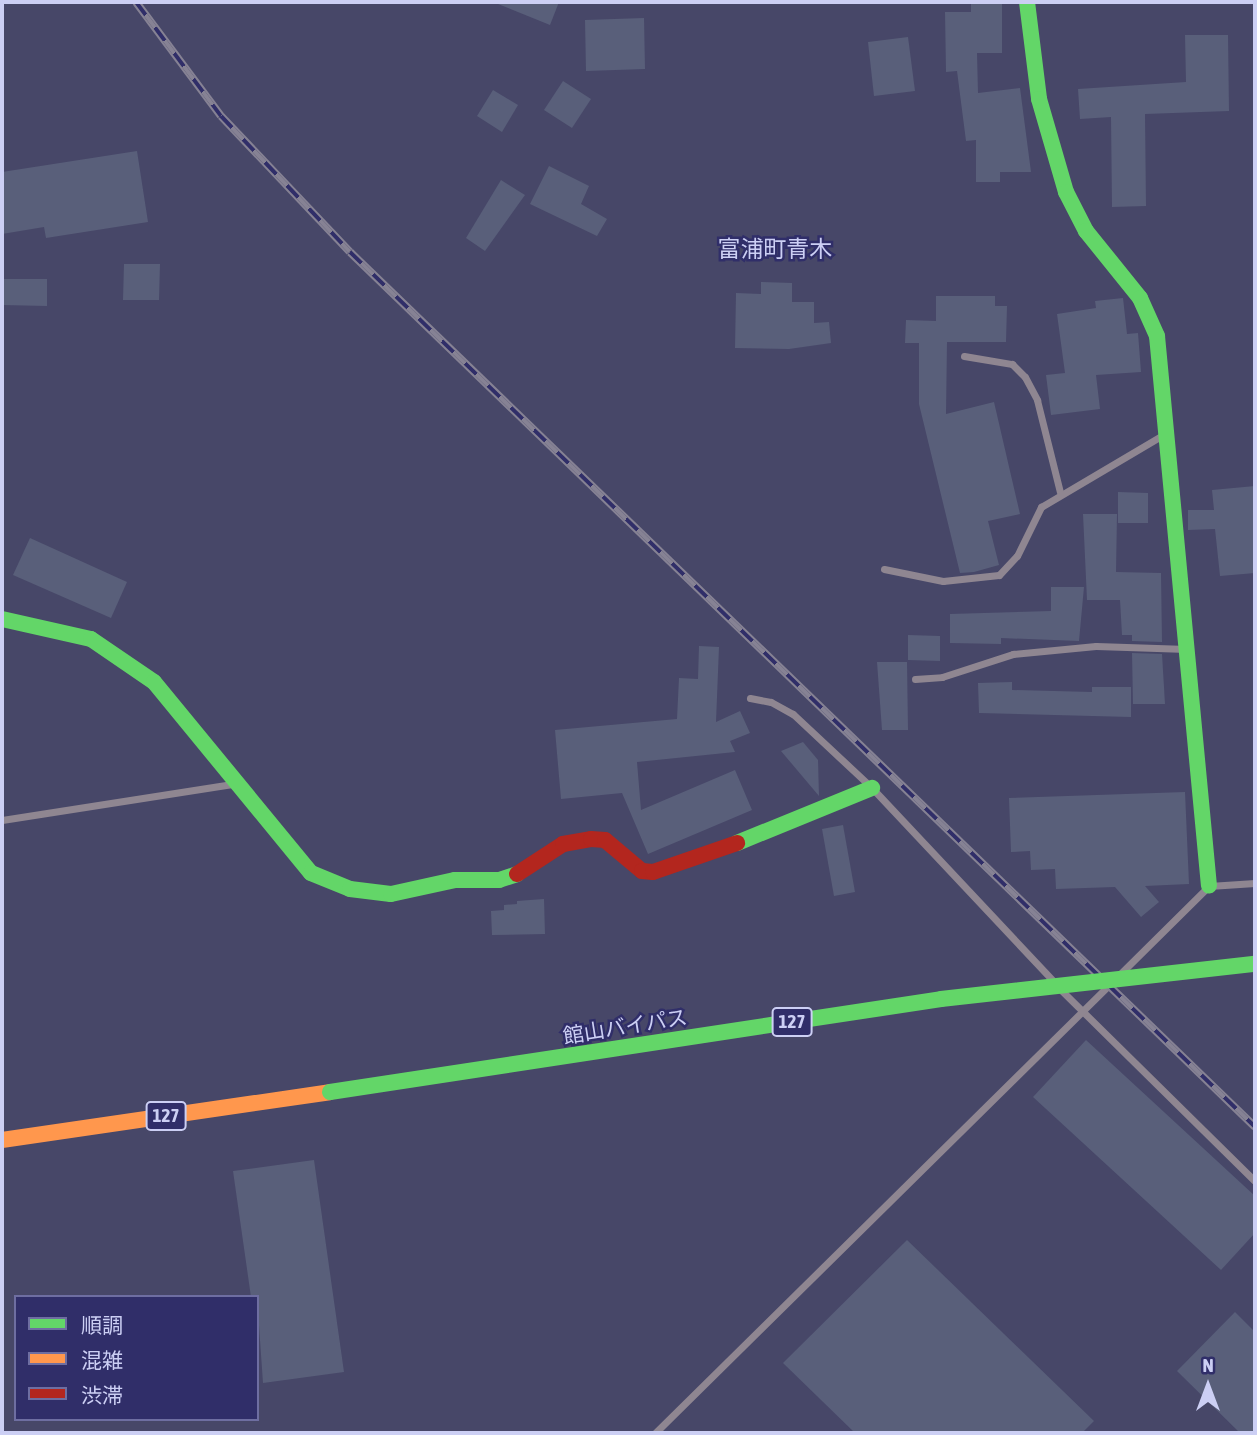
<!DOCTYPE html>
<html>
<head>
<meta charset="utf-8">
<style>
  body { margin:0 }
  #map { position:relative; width:1257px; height:1435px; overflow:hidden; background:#474768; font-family:"Asap Condensed","Noto Sans JP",sans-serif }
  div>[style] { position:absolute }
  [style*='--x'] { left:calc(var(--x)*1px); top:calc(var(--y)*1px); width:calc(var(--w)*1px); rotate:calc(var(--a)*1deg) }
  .building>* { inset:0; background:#595f7a }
  .street>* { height:7px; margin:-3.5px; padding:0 3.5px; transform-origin:3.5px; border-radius:3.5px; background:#8f8691 }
  .fast>* { height:16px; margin:-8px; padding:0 8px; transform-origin:8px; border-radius:8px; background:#63d668 }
  .slow>* { height:16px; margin:-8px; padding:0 8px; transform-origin:8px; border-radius:8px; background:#ff974d }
  .jam>* { height:16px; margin:-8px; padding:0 8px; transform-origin:8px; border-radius:8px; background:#b3261e }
  .rail>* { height:8px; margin-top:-4px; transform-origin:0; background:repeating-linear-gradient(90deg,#302e69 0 16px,#868294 0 32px); box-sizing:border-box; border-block:2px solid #868294 }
  .fast-bridge>* { height:16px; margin:-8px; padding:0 8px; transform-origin:8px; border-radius:8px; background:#63d668 }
  span { translate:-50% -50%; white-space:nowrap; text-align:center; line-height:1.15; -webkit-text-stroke:5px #302e69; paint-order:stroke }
  .shield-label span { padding:2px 5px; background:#302e69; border:2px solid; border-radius:5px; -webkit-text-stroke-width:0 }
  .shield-label { font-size:19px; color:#cccff4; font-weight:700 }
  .street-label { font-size:21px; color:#cccff4 }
  .neighbourhood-label { font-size:23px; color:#cccff4 }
  .frame { position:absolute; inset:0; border:4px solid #cccff4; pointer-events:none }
  .legend { position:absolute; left:14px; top:1295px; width:245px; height:126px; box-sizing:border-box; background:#302e69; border:2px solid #6e6ea1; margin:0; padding:9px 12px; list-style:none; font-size:21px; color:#cccff4 }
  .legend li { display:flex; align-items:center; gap:14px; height:35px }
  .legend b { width:35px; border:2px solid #6e6ea1 }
  .north { position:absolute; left:1173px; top:1351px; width:70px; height:70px; -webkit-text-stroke:5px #302e69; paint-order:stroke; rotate:0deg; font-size:19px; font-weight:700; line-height:28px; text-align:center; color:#cccff4 }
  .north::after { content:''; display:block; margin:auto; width:24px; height:32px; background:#cccff4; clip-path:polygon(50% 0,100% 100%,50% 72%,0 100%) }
</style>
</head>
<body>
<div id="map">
  <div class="building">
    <div style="clip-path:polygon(493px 2px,559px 2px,550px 25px)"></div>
    <div style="clip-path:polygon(971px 2px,1002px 2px,1002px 53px,977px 53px,978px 93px,1020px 88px,1031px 172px,1000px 172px,1000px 182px,976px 182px,976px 140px,966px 141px,957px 71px,946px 72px,945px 12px,971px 12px)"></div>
    <div style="clip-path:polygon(644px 18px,645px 69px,586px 71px,585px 20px)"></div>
    <div style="clip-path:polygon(1185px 35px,1228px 35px,1229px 111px,1145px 114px,1146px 206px,1112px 207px,1111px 117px,1080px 119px,1078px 89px,1186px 82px)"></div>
    <div style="clip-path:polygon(908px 37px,915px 91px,874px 96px,868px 42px)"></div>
    <div style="clip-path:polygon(563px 81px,591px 99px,572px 128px,544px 110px)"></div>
    <div style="clip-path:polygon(493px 90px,518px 105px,502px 132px,477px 116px)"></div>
    <div style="clip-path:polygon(137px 151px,148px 222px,46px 238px,44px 227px,2px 234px,2px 172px)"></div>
    <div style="clip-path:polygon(549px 166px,589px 186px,581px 204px,607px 219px,597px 236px,530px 204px)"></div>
    <div style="clip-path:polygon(501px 180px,525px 195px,485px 251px,466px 238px)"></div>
    <div style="clip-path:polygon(124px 264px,160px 264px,159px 300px,123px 300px)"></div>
    <div style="clip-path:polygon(2px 279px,47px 279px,47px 306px,2px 305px)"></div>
    <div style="clip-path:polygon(761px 282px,792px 283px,792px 302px,814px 302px,814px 323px,829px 322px,831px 343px,789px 349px,735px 348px,736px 293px,761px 294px)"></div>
    <div style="clip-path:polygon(936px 296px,995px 296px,995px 306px,1007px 306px,1006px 342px,947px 342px,946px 414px,994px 402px,1020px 514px,988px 521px,999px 565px,974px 572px,960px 573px,919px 404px,919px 343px,905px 343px,906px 320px,936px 321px)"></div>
    <div style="clip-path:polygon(1123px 298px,1127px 334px,1138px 333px,1141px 372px,1096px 375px,1100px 409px,1051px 415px,1046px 375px,1065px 373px,1057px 314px,1096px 308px,1095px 301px)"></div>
    <div style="clip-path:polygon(1255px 486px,1255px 573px,1220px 576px,1215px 529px,1188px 530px,1188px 510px,1214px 510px,1212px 490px)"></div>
    <div style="clip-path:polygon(1118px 492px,1148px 493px,1148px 523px,1118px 523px)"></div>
    <div style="clip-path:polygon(1083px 514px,1117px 514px,1116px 572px,1161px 573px,1162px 642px,1132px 641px,1132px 635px,1122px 635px,1120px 600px,1087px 600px)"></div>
    <div style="clip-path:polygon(30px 538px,127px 582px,111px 618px,13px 575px)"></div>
    <div style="clip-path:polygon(1051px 587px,1084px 587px,1079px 641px,1001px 638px,1001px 644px,950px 643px,950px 614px,1051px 611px)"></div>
    <div style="clip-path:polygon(908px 635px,940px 636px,940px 661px,908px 660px)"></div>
    <div style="clip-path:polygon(699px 646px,719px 647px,716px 722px,740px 711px,750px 733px,730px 741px,735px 752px,637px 762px,641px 810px,735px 770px,752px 810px,648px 854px,622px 793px,561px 799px,555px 730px,677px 719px,679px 678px,698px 679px)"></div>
    <div style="clip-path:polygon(1132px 653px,1162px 654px,1165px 704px,1133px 704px)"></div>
    <div style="clip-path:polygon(877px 662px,907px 662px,908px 730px,882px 730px)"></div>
    <div style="clip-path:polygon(1012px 682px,1012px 690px,1092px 692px,1092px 687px,1131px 687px,1131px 717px,979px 713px,978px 683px)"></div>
    <div style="clip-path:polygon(803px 742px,818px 760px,819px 796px,781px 751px)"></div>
    <div style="clip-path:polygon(1185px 792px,1189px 884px,1145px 886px,1159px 902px,1141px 917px,1115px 887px,1056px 889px,1055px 869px,1031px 870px,1030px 851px,1011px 852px,1009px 798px)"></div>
    <div style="clip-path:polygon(843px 825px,855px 892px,834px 896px,822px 829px)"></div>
    <div style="clip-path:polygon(544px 899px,545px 934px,492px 935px,491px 911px,504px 910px,504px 905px,517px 904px,517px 901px)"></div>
    <div style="clip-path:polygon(1086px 1040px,1255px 1196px,1255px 1233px,1221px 1270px,1033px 1097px)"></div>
    <div style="clip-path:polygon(314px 1160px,344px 1372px,263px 1383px,257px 1297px,251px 1297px,233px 1171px)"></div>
    <div style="clip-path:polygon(907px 1240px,1094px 1421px,1082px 1433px,855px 1433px,783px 1363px)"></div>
    <div style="clip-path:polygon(1235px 1312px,1255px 1332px,1255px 1433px,1240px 1433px,1177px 1371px)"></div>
  </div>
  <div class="street">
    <div style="--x:964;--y:356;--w:49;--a:9.5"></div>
    <div style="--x:1012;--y:364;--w:18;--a:45"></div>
    <div style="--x:1025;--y:377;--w:26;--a:62"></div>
    <div style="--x:1037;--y:400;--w:95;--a:76"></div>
    <div style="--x:884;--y:569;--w:60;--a:11.5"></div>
    <div style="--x:943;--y:581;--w:56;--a:-6.1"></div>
    <div style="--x:999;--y:575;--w:26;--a:-47"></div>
    <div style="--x:1017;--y:556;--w:55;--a:-63.9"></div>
    <div style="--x:1041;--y:507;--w:145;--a:-30.6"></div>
    <div style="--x:915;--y:679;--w:27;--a:-4"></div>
    <div style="--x:942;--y:677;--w:75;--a:-17.9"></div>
    <div style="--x:1013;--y:654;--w:83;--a:-5.5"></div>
    <div style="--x:1096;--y:646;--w:91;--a:1.9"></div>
    <div style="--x:750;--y:698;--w:21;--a:11"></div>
    <div style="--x:771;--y:702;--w:25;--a:29"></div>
    <div style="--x:793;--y:714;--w:108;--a:43.1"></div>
    <div style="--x:872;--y:788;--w:265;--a:46.8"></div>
    <div style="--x:2;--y:820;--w:238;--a:-8.9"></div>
    <div style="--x:1121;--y:973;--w:124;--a:-44.7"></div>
    <div style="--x:1209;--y:886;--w:46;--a:-3.7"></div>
    <div style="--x:1061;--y:990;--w:272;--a:44.6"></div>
    <div style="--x:655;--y:1433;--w:636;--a:-44.62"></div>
  </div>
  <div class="fast">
    <div style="--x:1027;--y:2;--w:98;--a:82.9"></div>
    <div style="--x:1039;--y:99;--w:97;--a:73.8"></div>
    <div style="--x:1066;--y:192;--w:44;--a:62.9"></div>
    <div style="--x:1086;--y:231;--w:86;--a:51.1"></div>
    <div style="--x:1140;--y:298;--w:42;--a:65.9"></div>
    <div style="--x:1157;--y:336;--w:552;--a:84.6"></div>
    <div style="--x:2;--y:619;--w:91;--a:12.7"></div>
    <div style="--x:91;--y:639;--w:76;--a:34.3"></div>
    <div style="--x:154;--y:682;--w:247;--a:50.6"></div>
    <div style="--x:311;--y:873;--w:42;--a:22.3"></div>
    <div style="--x:350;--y:889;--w:41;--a:7"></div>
    <div style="--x:391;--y:894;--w:66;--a:-12.3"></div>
    <div style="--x:455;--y:880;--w:44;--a:0"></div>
    <div style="--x:499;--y:880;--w:19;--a:-18"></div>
    <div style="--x:737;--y:843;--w:146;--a:-22.2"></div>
  </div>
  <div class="slow">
    <div style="--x:2;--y:1140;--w:331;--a:-8.3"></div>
  </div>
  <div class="jam">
    <div style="--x:517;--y:874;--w:55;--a:-33.1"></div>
    <div style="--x:563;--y:844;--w:28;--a:-10"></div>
    <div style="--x:591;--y:839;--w:14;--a:4"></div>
    <div style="--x:605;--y:840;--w:48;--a:40"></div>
    <div style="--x:642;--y:871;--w:11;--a:5"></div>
    <div style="--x:653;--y:872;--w:89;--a:-19"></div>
  </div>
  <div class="rail">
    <div style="--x:136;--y:2;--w:142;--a:53.3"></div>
    <div style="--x:221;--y:116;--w:187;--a:46.5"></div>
    <div style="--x:350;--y:252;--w:1259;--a:44.03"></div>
  </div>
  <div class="fast-bridge">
    <div style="--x:330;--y:1092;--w:618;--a:-8.65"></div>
    <div style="--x:941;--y:999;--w:316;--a:-6.4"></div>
  </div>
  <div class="shield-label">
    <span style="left:792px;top:1022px">127</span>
    <span style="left:166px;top:1116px">127</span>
  </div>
  <div class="street-label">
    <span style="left:625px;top:1026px;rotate:-9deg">館山バイパス</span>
  </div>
  <div class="neighbourhood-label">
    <span style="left:775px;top:249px">富浦町青木</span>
  </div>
  <div class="frame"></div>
  <ul class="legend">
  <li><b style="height:9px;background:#63d668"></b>順調</li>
  <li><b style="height:9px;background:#ff974d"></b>混雑</li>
  <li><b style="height:9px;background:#b3261e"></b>渋滞</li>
  </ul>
  <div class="north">N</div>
</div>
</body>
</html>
